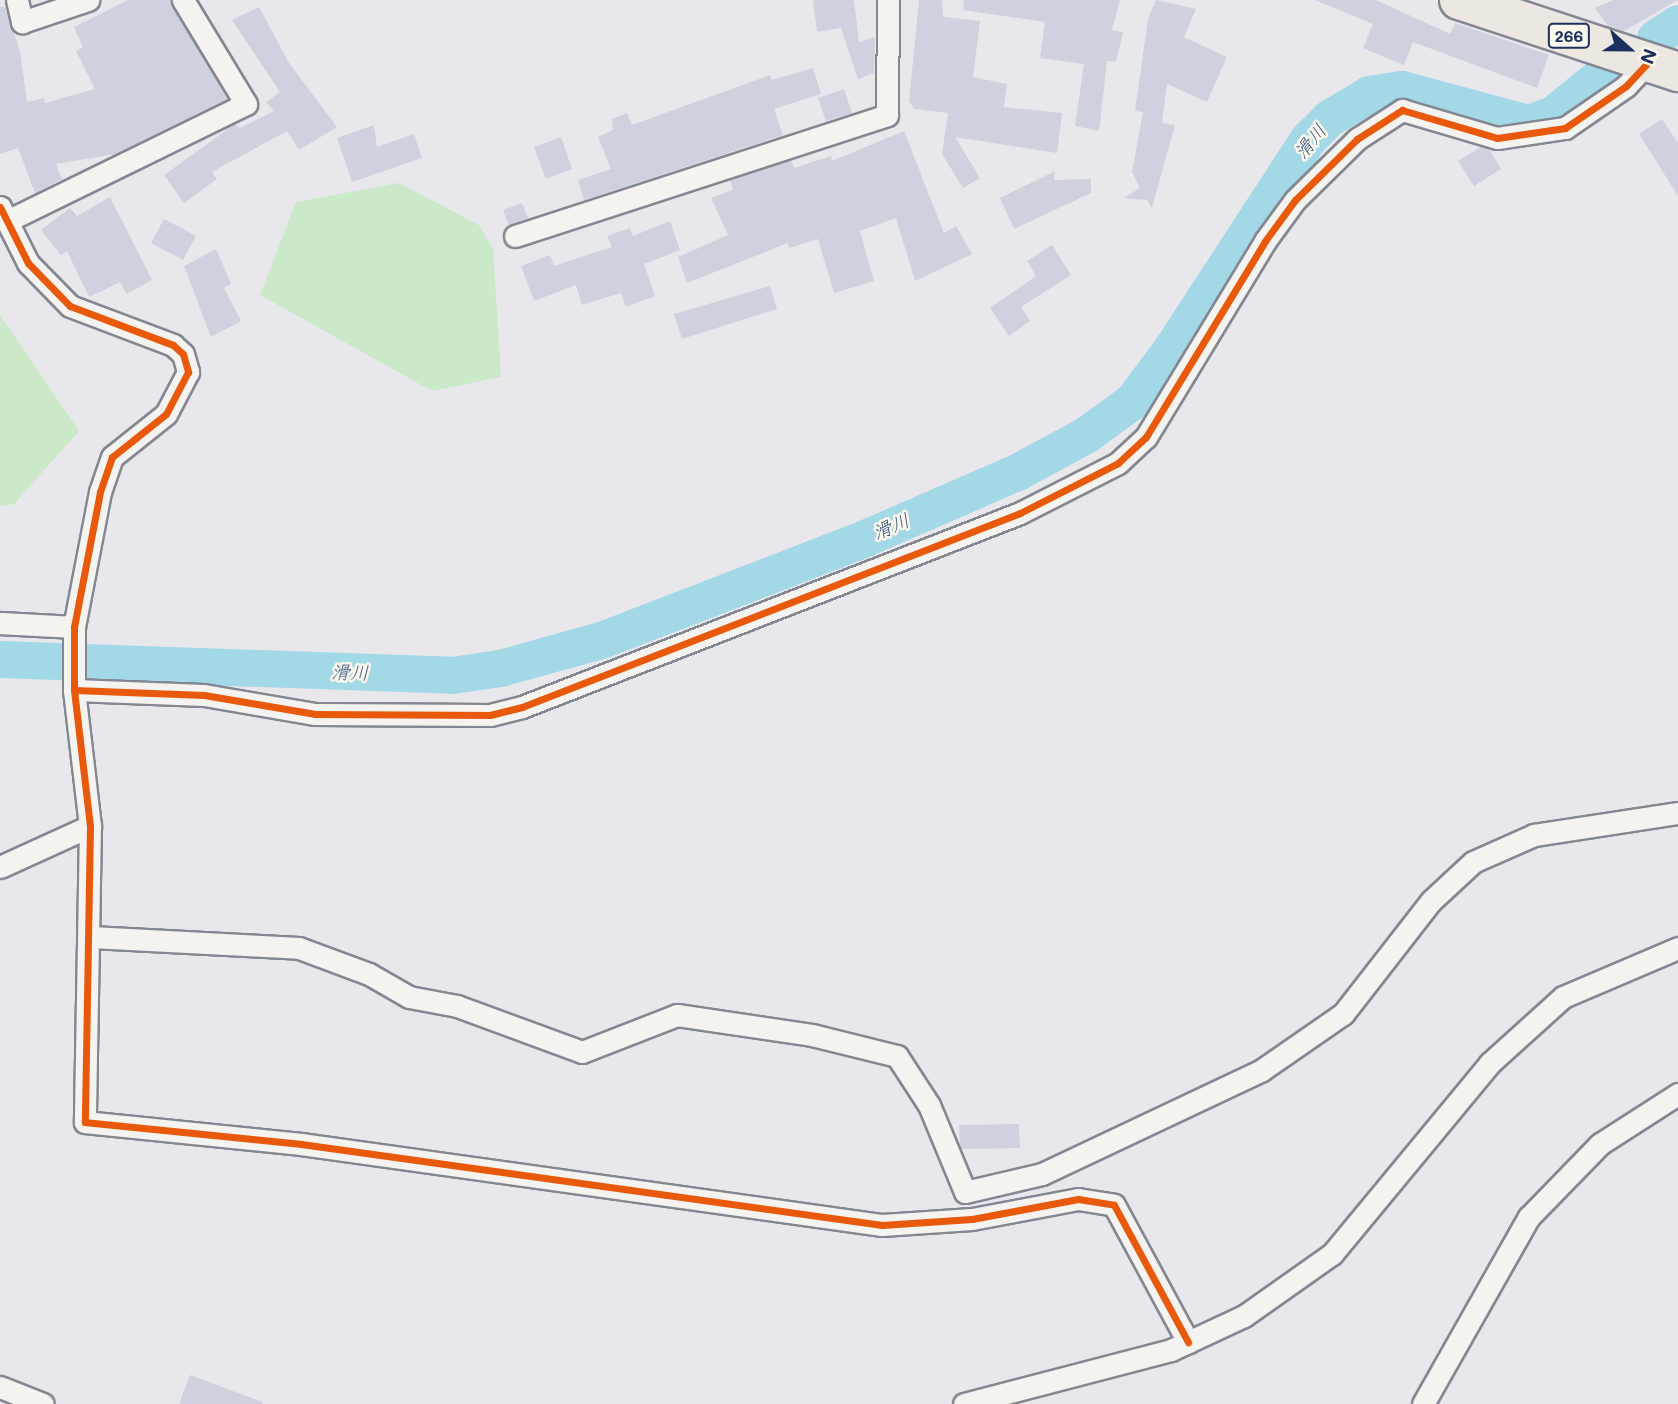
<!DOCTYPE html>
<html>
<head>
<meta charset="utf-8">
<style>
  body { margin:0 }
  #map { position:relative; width:1678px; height:1404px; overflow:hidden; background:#e8e7ec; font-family:Mali,"Klee One",sans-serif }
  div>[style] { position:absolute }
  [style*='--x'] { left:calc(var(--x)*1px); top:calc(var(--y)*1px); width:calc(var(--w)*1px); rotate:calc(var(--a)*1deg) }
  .green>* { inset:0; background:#cbe9c9 }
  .river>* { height:37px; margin:-18.5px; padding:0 18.5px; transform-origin:18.5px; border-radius:18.5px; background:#a3d8e6 }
  .building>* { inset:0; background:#cfd1df }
  .roads { filter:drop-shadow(2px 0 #838792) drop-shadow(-2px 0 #838792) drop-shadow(0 2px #838792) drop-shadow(0 -2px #838792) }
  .street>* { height:21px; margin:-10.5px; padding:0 10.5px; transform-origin:10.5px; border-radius:10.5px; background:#f4f3f0 }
  .highway>* { height:38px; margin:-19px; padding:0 19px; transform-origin:19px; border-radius:19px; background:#ece8e1 }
  .cycleway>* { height:7px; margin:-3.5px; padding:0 3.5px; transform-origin:3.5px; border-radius:3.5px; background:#e8590c }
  span { translate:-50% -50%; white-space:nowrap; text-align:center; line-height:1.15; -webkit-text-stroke:5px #fbf7ec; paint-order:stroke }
  .shield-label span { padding:2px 5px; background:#fbf7ec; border:2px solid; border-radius:5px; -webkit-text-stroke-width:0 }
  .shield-label { font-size:16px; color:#1b2f5e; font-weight:700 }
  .water-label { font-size:19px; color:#365880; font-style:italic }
  .north { position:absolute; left:1594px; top:14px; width:70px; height:70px; -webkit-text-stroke:5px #fbf7ec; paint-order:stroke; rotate:111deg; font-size:19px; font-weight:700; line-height:28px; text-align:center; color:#1b2f5e }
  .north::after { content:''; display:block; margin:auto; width:24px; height:32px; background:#1b2f5e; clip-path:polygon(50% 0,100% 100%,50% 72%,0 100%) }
</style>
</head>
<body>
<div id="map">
  <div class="green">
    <div style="clip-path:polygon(399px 183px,479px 225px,493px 249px,501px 377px,432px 391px,260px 295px,296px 202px)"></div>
    <div style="clip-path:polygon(0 315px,79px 431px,14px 504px,0 506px)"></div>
  </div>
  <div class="river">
    <div style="--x:1655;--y:38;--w:27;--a:-33"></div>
    <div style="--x:0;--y:659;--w:452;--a:2"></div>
    <div style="--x:452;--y:675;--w:49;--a:-8.3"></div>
    <div style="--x:500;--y:668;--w:105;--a:-15.5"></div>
    <div style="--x:601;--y:640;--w:283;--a:-21.1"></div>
    <div style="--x:865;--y:538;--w:168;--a:-23.5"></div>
    <div style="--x:1019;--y:471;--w:77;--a:-28.6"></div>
    <div style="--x:1087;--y:434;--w:56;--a:-36.3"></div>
    <div style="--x:1132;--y:401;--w:65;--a:-53.1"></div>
    <div style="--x:1171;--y:349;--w:251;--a:-56.9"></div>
    <div style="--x:1308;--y:139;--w:30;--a:-45"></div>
    <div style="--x:1329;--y:118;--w:47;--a:-31"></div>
    <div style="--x:1369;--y:94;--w:33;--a:-9"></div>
    <div style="--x:1402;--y:89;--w:131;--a:15.1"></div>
    <div style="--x:1528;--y:123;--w:27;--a:-20"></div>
    <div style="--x:1553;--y:114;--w:63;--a:-39.2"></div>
  </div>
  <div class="building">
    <div style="clip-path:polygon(128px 0,170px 0,227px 99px,115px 154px,56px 164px,62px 179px,35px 193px,18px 148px,0 154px,0 7px,5px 7px,20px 51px,27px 102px,44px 98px,45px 103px,95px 89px,76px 51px,83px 47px,74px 27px)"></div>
    <div style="clip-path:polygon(813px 0,854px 0,859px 42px,875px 37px,874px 73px,858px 79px,841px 28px,817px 32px)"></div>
    <div style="clip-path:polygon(919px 0,942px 0,943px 17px,980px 21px,973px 77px,1007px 84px,1004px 107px,1062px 113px,1057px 153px,955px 137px,980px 178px,963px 188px,942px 154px,948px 113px,914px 109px,909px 101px)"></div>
    <div style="clip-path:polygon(964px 0,1120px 0,1112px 30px,1123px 32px,1116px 62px,1107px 61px,1099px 131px,1075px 126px,1084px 64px,1040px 58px,1045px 22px,963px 10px)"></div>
    <div style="clip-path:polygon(1156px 0,1196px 9px,1184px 37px,1227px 57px,1207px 102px,1167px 84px,1162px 123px,1175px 125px,1152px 208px,1147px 200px,1124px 198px,1140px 188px,1132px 172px,1143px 112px,1135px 111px,1148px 19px)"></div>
    <div style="clip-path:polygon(1315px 0,1376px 0,1450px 34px,1455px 23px,1549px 55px,1537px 88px,1413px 42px,1404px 65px,1363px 48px,1373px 24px)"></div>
    <div style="clip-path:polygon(1613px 0,1678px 0,1624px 31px,1608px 26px,1595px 8px)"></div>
    <div style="clip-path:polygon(259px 7px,289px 63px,337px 127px,299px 150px,287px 131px,212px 172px,217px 179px,184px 203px,164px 175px,235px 124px,240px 128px,274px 111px,266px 102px,280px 92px,232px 20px)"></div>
    <div style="clip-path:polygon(813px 68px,821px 94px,774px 109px,783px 135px,584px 200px,578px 180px,611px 169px,598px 137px,613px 130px,612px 119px,627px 113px,632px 125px,770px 75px,772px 80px)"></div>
    <div style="clip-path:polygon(844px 89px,852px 113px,826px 121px,818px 98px)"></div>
    <div style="clip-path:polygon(1662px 119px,1678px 143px,1678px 196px,1639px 134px)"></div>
    <div style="clip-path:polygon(374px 125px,377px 147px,414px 134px,422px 158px,352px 182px,337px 138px)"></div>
    <div style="clip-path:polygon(904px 131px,944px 233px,956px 226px,972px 254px,915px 281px,896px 218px,860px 231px,874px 281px,834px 293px,818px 239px,789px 248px,788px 243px,687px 283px,678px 257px,728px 235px,711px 198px,733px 190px,730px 180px,791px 160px,794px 168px,831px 156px,832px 161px)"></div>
    <div style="clip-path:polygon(561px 137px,572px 169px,546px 179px,534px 147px)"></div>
    <div style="clip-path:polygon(1481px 147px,1489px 149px,1501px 169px,1474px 186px,1458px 161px)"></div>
    <div style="clip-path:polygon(1055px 171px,1054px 180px,1091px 179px,1091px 193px,1014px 229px,1000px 198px)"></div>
    <div style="clip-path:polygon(110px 197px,152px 280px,127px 294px,120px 282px,89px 297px,67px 251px,61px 255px,41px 230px,70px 208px,77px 216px)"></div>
    <div style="clip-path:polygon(522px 203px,528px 218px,509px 225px,503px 210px)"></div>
    <div style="clip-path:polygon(164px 219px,196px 236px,183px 260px,151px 243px)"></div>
    <div style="clip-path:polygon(670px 221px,680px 250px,644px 264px,655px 296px,626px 307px,621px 293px,582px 305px,576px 285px,534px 301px,521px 266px,550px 255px,554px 266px,612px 247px,607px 236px,630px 228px,633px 236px)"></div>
    <div style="clip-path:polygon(1052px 245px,1071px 275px,1021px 307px,1030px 321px,1009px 336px,990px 308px,1036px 276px,1027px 261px)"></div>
    <div style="clip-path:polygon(216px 249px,231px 284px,224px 288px,241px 321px,211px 337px,184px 266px)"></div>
    <div style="clip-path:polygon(770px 286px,777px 309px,682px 339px,674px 314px)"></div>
    <div style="clip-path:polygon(1019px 1124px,1020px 1148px,961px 1149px,960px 1145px,959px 1125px)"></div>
    <div style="clip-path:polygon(190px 1375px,262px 1402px,262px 1404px,179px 1404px)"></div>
  </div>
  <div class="roads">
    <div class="street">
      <div style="--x:17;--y:0;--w:23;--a:77"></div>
      <div style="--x:22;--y:22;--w:70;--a:-18.4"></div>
      <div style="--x:0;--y:207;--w:63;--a:63.4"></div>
      <div style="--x:28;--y:263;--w:60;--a:45.7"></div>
      <div style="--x:70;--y:306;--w:110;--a:20.7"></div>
      <div style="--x:173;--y:345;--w:13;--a:42"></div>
      <div style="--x:183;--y:354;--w:19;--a:74"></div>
      <div style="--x:188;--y:372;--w:47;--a:117.6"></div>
      <div style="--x:166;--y:414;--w:69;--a:141.5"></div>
      <div style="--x:112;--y:457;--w:37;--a:109"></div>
      <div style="--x:100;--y:492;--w:137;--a:100.9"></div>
      <div style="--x:74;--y:627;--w:63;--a:90"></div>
      <div style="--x:74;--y:690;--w:137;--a:83.3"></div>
      <div style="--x:90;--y:826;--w:296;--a:91"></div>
      <div style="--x:85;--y:1122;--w:217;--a:5.8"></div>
      <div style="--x:301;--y:1144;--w:587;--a:7.94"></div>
      <div style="--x:882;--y:1225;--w:90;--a:-3.8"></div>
      <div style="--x:972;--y:1219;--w:108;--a:-10.7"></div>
      <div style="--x:1078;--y:1199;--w:36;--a:9"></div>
      <div style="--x:1114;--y:1205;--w:156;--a:61.6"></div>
      <div style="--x:7;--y:221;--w:266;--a:-26.1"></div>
      <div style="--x:246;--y:104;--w:122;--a:-121.2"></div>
      <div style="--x:515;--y:236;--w:391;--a:-18"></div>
      <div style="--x:887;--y:115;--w:115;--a:-89.5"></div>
      <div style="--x:0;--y:623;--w:74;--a:3.1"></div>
      <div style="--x:74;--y:690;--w:130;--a:2.2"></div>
      <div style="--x:204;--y:695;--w:113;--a:9.7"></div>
      <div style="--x:315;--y:714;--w:175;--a:0.3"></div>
      <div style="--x:490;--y:715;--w:33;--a:-14"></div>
      <div style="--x:522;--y:707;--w:534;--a:-21.28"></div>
      <div style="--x:1020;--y:513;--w:110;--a:-27"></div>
      <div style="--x:1118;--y:463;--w:38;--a:-43"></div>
      <div style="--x:1146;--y:437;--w:229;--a:-58.7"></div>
      <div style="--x:1265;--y:241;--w:51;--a:-53.8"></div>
      <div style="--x:1295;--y:200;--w:87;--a:-44.5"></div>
      <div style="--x:1357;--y:139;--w:54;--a:-32.8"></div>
      <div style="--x:1402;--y:110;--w:99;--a:16.4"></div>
      <div style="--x:1497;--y:138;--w:69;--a:-8.4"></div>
      <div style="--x:1565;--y:128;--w:74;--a:-34.5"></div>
      <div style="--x:1626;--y:86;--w:33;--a:-47"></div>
      <div style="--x:0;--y:867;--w:99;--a:-24.5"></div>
      <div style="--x:91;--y:937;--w:208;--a:3"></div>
      <div style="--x:299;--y:948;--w:75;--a:20.4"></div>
      <div style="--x:369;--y:974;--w:46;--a:29.9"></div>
      <div style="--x:409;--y:997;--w:49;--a:10.6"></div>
      <div style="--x:457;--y:1006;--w:133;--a:20.2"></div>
      <div style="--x:582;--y:1052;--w:102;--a:-21.3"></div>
      <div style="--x:677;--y:1015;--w:136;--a:8.4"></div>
      <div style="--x:812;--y:1035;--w:88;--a:13.9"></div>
      <div style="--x:897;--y:1056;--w:59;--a:56.9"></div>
      <div style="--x:929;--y:1105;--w:94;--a:67.5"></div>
      <div style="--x:965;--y:1192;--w:79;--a:-13.2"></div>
      <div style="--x:1042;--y:1174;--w:243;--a:-25.3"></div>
      <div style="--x:1262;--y:1070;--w:98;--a:-34.7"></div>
      <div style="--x:1343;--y:1014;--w:143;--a:-52.1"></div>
      <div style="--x:1431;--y:901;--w:57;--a:-42.9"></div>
      <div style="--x:1473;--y:862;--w:67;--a:-23.9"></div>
      <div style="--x:1534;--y:835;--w:146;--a:-8.7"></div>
      <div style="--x:0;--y:1387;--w:46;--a:21.6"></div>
      <div style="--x:964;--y:1404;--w:214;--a:-14.6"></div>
      <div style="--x:1171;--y:1350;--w:81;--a:-25"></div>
      <div style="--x:1244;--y:1316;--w:108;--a:-35.2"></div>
      <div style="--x:1332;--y:1254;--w:248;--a:-50.4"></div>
      <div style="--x:1490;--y:1063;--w:98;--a:-42.1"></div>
      <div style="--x:1563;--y:997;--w:125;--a:-23.1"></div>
      <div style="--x:1423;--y:1404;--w:215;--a:-60.5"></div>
      <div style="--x:1529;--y:1217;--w:102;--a:-45.8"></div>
      <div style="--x:1600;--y:1144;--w:93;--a:-32.7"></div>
    </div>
    <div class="highway">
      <div style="--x:1459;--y:0;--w:231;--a:18.2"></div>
    </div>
  </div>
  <div class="cycleway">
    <div style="--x:0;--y:207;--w:63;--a:63.4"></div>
    <div style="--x:28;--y:263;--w:60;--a:45.7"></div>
    <div style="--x:70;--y:306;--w:110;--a:20.7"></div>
    <div style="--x:173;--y:345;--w:13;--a:42"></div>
    <div style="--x:183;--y:354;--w:19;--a:74"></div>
    <div style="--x:188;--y:372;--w:47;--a:117.6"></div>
    <div style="--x:166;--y:414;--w:69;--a:141.5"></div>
    <div style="--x:112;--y:457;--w:37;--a:109"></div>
    <div style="--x:100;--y:492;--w:137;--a:100.9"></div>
    <div style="--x:74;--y:627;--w:63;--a:90"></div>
    <div style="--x:74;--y:690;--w:137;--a:83.3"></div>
    <div style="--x:90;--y:826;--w:296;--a:91"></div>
    <div style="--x:85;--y:1122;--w:217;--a:5.8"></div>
    <div style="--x:301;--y:1144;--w:587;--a:7.94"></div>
    <div style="--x:882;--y:1225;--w:90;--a:-3.8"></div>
    <div style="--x:972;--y:1219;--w:108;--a:-10.7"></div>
    <div style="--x:1078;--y:1199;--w:36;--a:9"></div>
    <div style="--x:1114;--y:1205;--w:156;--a:61.6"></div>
    <div style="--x:74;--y:690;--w:130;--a:2.2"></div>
    <div style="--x:204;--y:695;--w:113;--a:9.7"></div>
    <div style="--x:315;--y:714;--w:175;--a:0.3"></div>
    <div style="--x:490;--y:715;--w:33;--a:-14"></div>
    <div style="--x:522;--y:707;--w:534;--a:-21.28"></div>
    <div style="--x:1020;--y:513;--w:110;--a:-27"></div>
    <div style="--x:1118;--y:463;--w:38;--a:-43"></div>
    <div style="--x:1146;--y:437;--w:229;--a:-58.7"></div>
    <div style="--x:1265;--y:241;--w:51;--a:-53.8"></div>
    <div style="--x:1295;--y:200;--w:87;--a:-44.5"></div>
    <div style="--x:1357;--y:139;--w:54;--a:-32.8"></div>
    <div style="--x:1402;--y:110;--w:99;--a:16.4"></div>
    <div style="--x:1497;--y:138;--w:69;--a:-8.4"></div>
    <div style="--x:1565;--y:128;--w:74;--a:-34.5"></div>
    <div style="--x:1626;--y:86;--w:33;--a:-47"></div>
  </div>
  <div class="shield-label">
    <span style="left:1569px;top:36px">266</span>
  </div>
  <div class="water-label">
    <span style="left:1310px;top:141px;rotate:-51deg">滑川</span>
    <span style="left:891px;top:526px;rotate:-23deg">滑川</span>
    <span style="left:350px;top:672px;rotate:1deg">滑川</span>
  </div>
  <div class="north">N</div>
</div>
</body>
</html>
